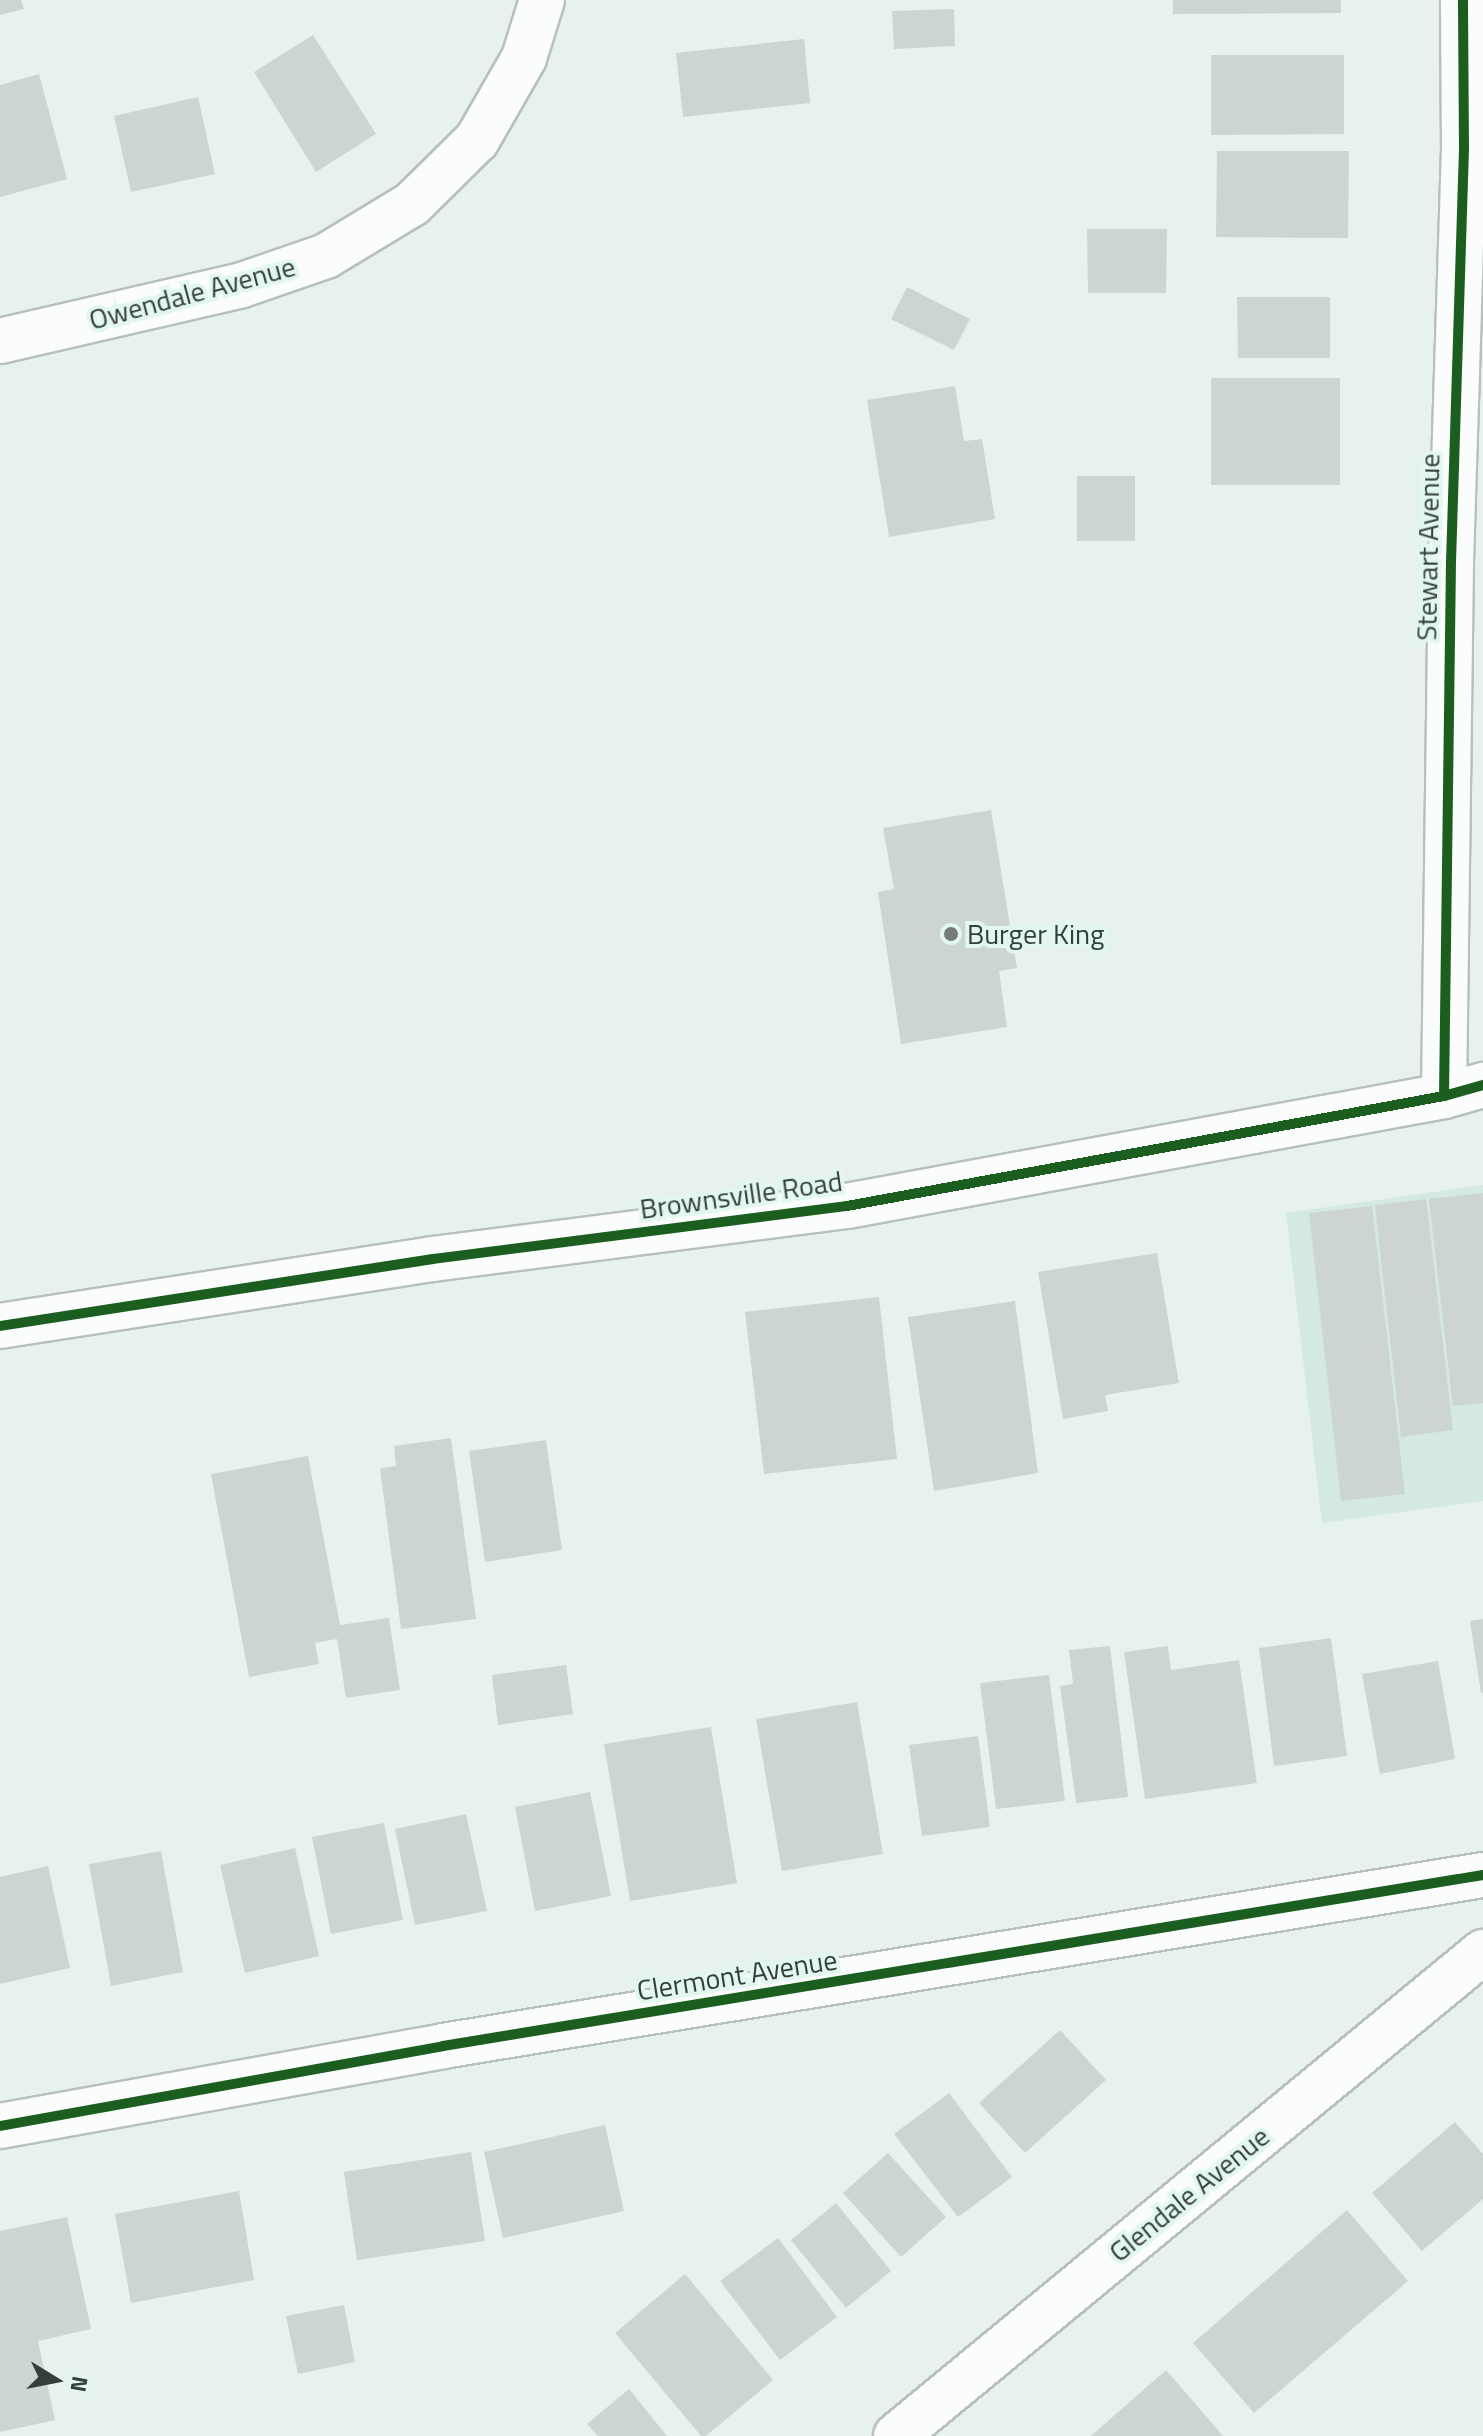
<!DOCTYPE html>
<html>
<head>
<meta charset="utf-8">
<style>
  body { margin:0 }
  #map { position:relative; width:1483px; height:2436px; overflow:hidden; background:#e7f2ed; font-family:"Titillium Web",sans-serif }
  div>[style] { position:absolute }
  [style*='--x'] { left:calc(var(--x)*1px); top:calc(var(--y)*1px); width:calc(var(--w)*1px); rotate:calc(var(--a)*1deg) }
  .built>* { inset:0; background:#d4eae1 }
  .building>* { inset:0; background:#cdd5d2 }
  .roads { filter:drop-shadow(2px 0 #b8c0bd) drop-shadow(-2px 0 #b8c0bd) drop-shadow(0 2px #b8c0bd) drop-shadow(0 -2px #b8c0bd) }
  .minor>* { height:44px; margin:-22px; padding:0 22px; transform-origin:22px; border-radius:22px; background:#fbfdfc }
  .secondary>* { height:44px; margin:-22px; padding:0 22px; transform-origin:22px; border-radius:22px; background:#fbfdfc }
  .cycleway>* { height:10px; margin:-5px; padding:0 5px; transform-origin:5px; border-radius:5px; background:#1b5e20 }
  .dots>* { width:22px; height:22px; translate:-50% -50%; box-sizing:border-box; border:4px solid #e2f7ee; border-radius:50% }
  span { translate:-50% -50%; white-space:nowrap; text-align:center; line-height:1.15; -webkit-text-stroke:8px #e2f7ee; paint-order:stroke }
  .street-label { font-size:28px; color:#363e3b }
  .poi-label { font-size:28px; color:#363e3b }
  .left { translate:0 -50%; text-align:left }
  .north { position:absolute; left:16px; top:2340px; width:80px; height:80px; -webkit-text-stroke:6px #e2f7ee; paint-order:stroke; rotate:100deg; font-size:22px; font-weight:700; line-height:32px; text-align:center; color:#363e3b }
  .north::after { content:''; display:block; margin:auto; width:28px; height:36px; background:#363e3b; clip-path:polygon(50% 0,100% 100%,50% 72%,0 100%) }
</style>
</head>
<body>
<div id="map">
  <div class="built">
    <div style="clip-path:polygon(1483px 1185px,1483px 1501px,1322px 1523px,1286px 1213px)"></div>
  </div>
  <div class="building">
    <div style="clip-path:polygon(0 0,21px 0,24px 9px,0 15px)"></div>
    <div style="clip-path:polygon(1173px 0,1341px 0,1341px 13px,1173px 14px)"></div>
    <div style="clip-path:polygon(954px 9px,955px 46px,894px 49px,892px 11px)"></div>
    <div style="clip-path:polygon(313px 35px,376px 134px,316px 172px,254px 72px)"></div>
    <div style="clip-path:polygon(804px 39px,810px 103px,683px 117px,676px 53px)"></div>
    <div style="clip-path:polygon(1211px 55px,1344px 55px,1344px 134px,1211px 135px)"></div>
    <div style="clip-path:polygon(39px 74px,67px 179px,0 197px,0 85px)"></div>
    <div style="clip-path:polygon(198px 97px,215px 174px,131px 192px,114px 116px)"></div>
    <div style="clip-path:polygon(1217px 151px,1349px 151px,1348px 238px,1216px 237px)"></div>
    <div style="clip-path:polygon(1087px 229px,1167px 229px,1166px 293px,1088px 293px)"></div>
    <div style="clip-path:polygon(907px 287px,970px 319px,954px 350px,891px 319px)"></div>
    <div style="clip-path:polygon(1237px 297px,1330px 297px,1330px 358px,1238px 358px)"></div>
    <div style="clip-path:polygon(1211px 378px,1340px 378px,1340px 485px,1211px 485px)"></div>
    <div style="clip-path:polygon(955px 386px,964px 441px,982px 439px,995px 519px,889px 537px,867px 400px)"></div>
    <div style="clip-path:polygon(1077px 476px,1135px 476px,1135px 541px,1077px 541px)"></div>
    <div style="clip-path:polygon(991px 810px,1017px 968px,999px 971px,1007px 1027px,901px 1044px,878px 892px,894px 889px,883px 828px)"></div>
    <div style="clip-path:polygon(1483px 1193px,1483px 1403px,1453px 1406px,1429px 1199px)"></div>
    <div style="clip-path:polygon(1426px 1199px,1453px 1430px,1401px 1437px,1375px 1205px)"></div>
    <div style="clip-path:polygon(1372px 1206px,1405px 1494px,1341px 1501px,1309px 1213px)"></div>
    <div style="clip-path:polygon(1157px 1253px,1179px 1383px,1105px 1395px,1108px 1411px,1063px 1419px,1038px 1272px)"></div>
    <div style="clip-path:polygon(879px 1297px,897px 1459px,764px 1474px,745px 1312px)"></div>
    <div style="clip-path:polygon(1015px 1301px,1038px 1473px,934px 1491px,908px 1317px)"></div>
    <div style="clip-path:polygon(451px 1438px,476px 1619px,401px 1629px,380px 1468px,396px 1466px,394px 1446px)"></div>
    <div style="clip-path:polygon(546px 1440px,562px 1550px,485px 1562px,469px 1451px)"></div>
    <div style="clip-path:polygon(308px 1456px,340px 1625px,389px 1618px,400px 1690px,346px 1698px,337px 1639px,315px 1643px,319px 1664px,249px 1677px,211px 1474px)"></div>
    <div style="clip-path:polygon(1483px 1619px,1483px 1693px,1481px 1693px,1470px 1621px)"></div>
    <div style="clip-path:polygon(1331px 1638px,1347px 1756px,1274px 1766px,1259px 1648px)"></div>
    <div style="clip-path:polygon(1110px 1646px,1128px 1797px,1076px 1803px,1060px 1686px,1073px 1684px,1069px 1650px)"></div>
    <div style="clip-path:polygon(1168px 1646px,1171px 1670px,1239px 1660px,1257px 1783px,1145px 1799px,1124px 1652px)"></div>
    <div style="clip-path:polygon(1438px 1661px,1455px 1759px,1380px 1774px,1362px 1674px)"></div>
    <div style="clip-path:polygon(566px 1665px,573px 1714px,498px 1725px,492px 1675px)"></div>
    <div style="clip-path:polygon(1049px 1675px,1065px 1801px,996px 1809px,980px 1683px)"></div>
    <div style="clip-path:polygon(857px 1702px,883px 1854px,782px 1871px,756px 1719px)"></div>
    <div style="clip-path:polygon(711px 1727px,737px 1883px,630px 1901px,604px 1744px)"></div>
    <div style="clip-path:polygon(978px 1736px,990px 1827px,922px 1836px,909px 1745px)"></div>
    <div style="clip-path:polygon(590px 1792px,611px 1896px,535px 1911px,515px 1807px)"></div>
    <div style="clip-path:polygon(466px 1814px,487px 1911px,415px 1925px,395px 1829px)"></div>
    <div style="clip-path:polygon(384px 1823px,403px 1920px,331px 1934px,312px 1837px)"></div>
    <div style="clip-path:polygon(295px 1848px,319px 1956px,245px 1973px,220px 1865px)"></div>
    <div style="clip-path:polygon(161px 1851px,183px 1972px,111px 1986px,89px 1864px)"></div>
    <div style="clip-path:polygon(48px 1866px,70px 1968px,0 1984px,0 1877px)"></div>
    <div style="clip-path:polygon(1060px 2030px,1106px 2080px,1025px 2153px,979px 2103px)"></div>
    <div style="clip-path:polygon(949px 2093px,1012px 2177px,958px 2217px,894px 2134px)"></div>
    <div style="clip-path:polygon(1455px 2122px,1483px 2154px,1483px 2199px,1422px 2251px,1372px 2193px)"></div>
    <div style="clip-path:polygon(605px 2125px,624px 2211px,503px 2238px,484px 2152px)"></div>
    <div style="clip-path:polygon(471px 2152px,485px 2241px,357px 2260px,344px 2172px)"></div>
    <div style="clip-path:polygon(888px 2153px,946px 2217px,901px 2257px,843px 2193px)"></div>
    <div style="clip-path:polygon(239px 2191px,254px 2280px,131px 2303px,115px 2214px)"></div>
    <div style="clip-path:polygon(836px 2203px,891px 2271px,846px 2308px,791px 2240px)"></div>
    <div style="clip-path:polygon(1347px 2210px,1408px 2281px,1254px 2413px,1193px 2343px)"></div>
    <div style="clip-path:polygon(67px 2217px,91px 2329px,38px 2341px,55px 2420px,0 2432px,0 2231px)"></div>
    <div style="clip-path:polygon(778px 2238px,837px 2317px,780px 2360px,720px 2281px)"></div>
    <div style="clip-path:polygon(685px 2274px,773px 2380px,706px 2436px,701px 2436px,615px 2333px)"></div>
    <div style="clip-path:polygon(344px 2305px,355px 2362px,298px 2374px,286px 2316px)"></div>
    <div style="clip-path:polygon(1166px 2370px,1223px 2436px,1091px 2436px)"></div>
    <div style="clip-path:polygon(629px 2389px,667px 2436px,598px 2436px,587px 2424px)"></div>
  </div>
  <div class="roads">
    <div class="minor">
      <div style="--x:0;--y:341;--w:248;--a:-13"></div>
      <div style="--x:242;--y:285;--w:89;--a:-19"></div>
      <div style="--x:326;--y:256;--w:100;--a:-31.2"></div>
      <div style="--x:412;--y:204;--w:91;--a:-44.6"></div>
      <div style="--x:477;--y:140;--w:95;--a:-60.2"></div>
      <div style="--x:524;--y:58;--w:61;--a:-72.8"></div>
      <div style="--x:1444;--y:1096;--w:534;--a:-89.25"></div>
      <div style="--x:1451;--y:562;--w:413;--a:-88.2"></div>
      <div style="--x:1464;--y:149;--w:149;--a:-90.4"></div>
      <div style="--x:0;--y:2126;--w:450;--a:-10.2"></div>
      <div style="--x:443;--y:2046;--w:1054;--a:-9.34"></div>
      <div style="--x:896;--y:2436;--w:761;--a:-39.51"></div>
    </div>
    <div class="secondary">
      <div style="--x:0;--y:1326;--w:438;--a:-8.8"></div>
      <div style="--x:433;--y:1259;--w:417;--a:-7.3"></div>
      <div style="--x:847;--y:1206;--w:607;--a:-10.44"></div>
      <div style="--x:1444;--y:1096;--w:41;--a:-15.8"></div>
    </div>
  </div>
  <div class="cycleway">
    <div style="--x:1444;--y:1096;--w:534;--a:-89.25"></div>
    <div style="--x:1451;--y:562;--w:413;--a:-88.2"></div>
    <div style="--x:1464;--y:149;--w:149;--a:-90.4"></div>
    <div style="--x:0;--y:1326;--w:438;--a:-8.8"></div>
    <div style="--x:433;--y:1259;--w:417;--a:-7.3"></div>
    <div style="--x:847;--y:1206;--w:607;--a:-10.44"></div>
    <div style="--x:1444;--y:1096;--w:41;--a:-15.8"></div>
    <div style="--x:0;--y:2126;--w:450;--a:-10.2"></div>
    <div style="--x:443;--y:2046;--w:1054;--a:-9.34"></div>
  </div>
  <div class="dots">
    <div style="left:951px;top:934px;background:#747d79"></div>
  </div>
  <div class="street-label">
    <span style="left:192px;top:293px;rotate:-15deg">Owendale Avenue</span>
    <span style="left:1428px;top:547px;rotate:-89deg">Stewart Avenue</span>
    <span style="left:741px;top:1195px;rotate:-8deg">Brownsville Road</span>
    <span style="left:737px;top:1975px;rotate:-9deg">Clermont Avenue</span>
    <span style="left:1189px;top:2194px;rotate:-39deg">Glendale Avenue</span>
  </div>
  <div class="poi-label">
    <span class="left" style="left:967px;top:934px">Burger King</span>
  </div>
  <div class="north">N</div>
</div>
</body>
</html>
